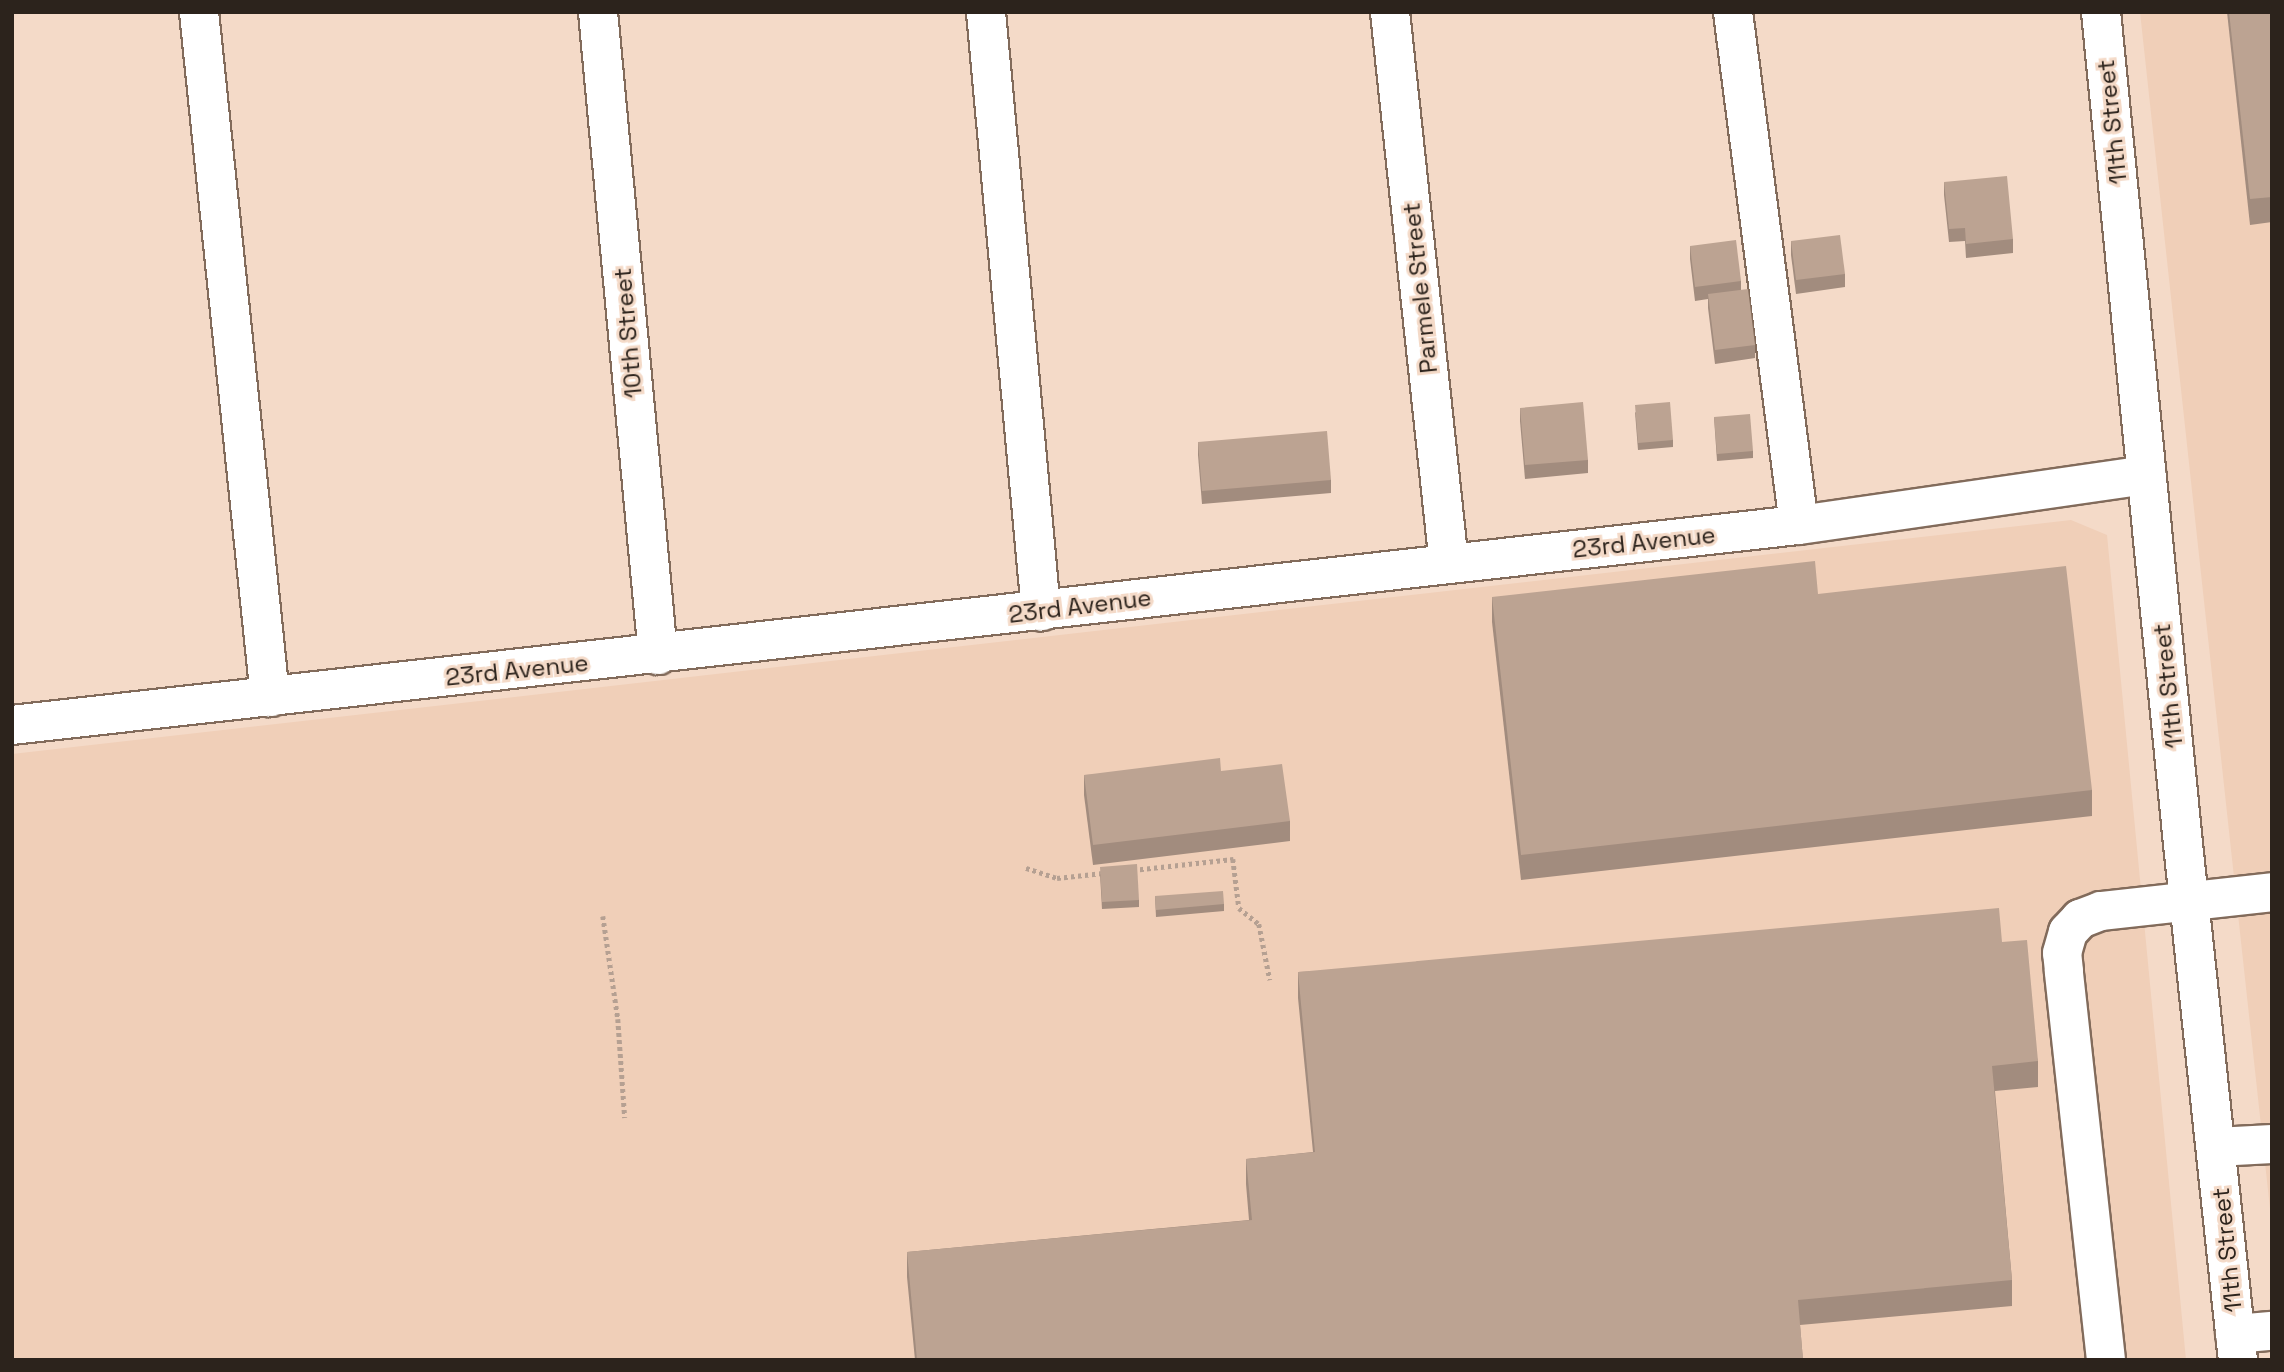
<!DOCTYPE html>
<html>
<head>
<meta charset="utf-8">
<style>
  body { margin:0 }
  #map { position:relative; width:2284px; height:1372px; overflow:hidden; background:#f4dac8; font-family:"Space Grotesk",sans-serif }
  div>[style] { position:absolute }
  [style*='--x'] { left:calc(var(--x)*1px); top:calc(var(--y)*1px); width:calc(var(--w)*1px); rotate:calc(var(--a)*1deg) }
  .built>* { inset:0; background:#f0cfb8 }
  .path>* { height:4.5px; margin-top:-2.25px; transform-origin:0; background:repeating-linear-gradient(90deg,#b5a092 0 3.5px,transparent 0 7px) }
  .roads { filter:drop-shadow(2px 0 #826b5b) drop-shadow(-2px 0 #826b5b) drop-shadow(0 2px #826b5b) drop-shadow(0 -2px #826b5b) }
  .minor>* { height:38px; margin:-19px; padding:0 19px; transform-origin:19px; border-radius:19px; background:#fff }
  .major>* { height:38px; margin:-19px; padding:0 19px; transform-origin:19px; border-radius:19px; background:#fff }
  .wall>* { inset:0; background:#a28c7e }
  .building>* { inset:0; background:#bca392 }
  span { translate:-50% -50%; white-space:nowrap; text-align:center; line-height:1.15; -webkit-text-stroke:6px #f4dac8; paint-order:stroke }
  .street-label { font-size:24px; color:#2c231c }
  .frame { position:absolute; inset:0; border:14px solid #2c231c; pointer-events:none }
</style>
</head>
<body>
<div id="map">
  <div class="built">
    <div style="clip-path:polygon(2140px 12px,2272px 12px,2272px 1227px)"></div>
    <div style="clip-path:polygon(2071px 520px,2107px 535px,2186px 1360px,12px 1360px,12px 754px)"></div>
  </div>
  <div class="path">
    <div style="--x:1026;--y:868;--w:33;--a:18"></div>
    <div style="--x:1057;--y:878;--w:46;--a:-6.2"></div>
    <div style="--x:1133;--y:870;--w:101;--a:-6.3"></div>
    <div style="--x:1233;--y:859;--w:49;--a:83"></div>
    <div style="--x:1239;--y:908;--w:26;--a:39"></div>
    <div style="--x:1259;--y:924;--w:57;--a:78.9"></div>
    <div style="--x:603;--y:916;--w:104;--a:81.7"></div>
    <div style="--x:618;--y:1019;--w:99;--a:86"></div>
  </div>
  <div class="roads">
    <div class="minor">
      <div style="--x:199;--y:12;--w:689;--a:84.08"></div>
      <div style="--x:598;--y:12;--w:646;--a:84.67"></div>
      <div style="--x:986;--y:12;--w:602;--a:84.75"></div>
      <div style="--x:1390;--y:12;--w:555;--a:83.9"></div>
      <div style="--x:1733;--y:12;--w:517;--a:82.67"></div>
      <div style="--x:12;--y:725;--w:1798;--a:-6.39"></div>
      <div style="--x:1799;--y:525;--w:351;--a:-8.2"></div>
      <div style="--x:2216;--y:1147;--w:56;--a:-3.1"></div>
      <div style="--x:2235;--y:1334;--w:37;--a:-5"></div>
      <div style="--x:2106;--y:1360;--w:391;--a:-96.2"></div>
      <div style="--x:2064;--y:971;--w:18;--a:-96"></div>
      <div style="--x:2062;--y:953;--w:22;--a:-74"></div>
      <div style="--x:2068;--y:932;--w:18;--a:-47"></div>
      <div style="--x:2080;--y:919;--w:22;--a:-21"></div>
      <div style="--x:2101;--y:911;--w:172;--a:-6.3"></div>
    </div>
    <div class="major">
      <div style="--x:2101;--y:12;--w:836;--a:84.37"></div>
      <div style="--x:2183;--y:844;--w:519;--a:83.92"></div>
    </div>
  </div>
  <div class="wall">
    <div style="clip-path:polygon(2227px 12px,2272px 12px,2272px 222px,2250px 225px)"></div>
    <div style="clip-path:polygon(1944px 182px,2013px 239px,2013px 253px,1966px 258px,1965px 241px,1949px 242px,1944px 195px)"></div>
    <div style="clip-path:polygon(1791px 241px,1845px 274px,1845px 287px,1796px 294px,1791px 255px)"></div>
    <div style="clip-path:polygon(1690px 246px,1741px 281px,1741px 290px,1755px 345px,1755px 358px,1715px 364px,1708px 308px,1708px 299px,1695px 301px,1690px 259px)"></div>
    <div style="clip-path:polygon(1520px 408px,1588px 460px,1588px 473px,1525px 479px,1520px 421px)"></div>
    <div style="clip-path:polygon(1635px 412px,1673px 440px,1673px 447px,1638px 450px)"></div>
    <div style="clip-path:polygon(1714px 417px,1753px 451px,1753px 458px,1717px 461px)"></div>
    <div style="clip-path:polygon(1198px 442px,1331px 480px,1331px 493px,1202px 504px,1198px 455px)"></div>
    <div style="clip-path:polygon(1818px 594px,2092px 790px,2092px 816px,1521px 880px,1492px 622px,1492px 597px)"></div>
    <div style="clip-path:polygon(1221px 771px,1290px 821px,1290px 841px,1093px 865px,1084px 795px,1084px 775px)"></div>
    <div style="clip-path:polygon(1100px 874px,1139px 900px,1139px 907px,1102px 909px)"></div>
    <div style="clip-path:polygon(1155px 896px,1224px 904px,1224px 911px,1156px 917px)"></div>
    <div style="clip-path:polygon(2002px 942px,2038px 1061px,2038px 1087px,1995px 1091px,2012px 1280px,2012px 1306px,1800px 1325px,1803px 1360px,915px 1360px,907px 1277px,907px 1252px,1249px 1220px,1246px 1184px,1246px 1159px,1313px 1152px,1298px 998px,1298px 972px)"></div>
  </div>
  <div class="building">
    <div style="clip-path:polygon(2229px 12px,2272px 12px,2272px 197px,2250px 199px)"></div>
    <div style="clip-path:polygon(2007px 176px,2013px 239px,1966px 244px,1965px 228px,1949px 229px,1944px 182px)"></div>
    <div style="clip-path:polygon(1840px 235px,1845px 274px,1796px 280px,1791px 241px)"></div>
    <div style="clip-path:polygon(1736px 240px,1741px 281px,1695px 287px,1690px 246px)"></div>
    <div style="clip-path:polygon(1748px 289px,1755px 345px,1715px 350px,1708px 294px)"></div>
    <div style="clip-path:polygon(1583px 402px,1588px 460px,1525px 465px,1520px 408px)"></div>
    <div style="clip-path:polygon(1670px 402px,1673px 440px,1638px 443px,1635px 405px)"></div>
    <div style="clip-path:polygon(1750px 414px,1753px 451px,1717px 454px,1714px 417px)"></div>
    <div style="clip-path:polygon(1327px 431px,1331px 480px,1202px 491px,1198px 442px)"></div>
    <div style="clip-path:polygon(1815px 561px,1818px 594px,2066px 566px,2092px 790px,1521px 855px,1492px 597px)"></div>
    <div style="clip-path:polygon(1220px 758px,1221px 771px,1282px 764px,1290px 821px,1093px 845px,1084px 775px)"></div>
    <div style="clip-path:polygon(1137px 864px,1139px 900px,1102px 902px,1100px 867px)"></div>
    <div style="clip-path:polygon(1223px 891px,1224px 904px,1156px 910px,1155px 896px)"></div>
    <div style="clip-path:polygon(1999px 908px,2002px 942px,2027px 940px,2038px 1061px,1992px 1066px,2012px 1280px,1798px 1300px,1803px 1360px,917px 1360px,907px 1252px,1252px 1220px,1246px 1159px,1315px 1152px,1298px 972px)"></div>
  </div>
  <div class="street-label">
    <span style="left:2112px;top:122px;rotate:-96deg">11th Street</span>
    <span style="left:1420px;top:288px;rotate:-96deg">Parmele Street</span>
    <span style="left:628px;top:333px;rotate:-95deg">10th Street</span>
    <span style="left:1644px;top:542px;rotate:-6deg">23rd Avenue</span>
    <span style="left:1080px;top:606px;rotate:-7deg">23rd Avenue</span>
    <span style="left:517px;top:670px;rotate:-6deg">23rd Avenue</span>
    <span style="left:2168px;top:686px;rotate:-96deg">11th Street</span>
    <span style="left:2227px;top:1250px;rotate:-96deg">11th Street</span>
  </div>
  <div class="frame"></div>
</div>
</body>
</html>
